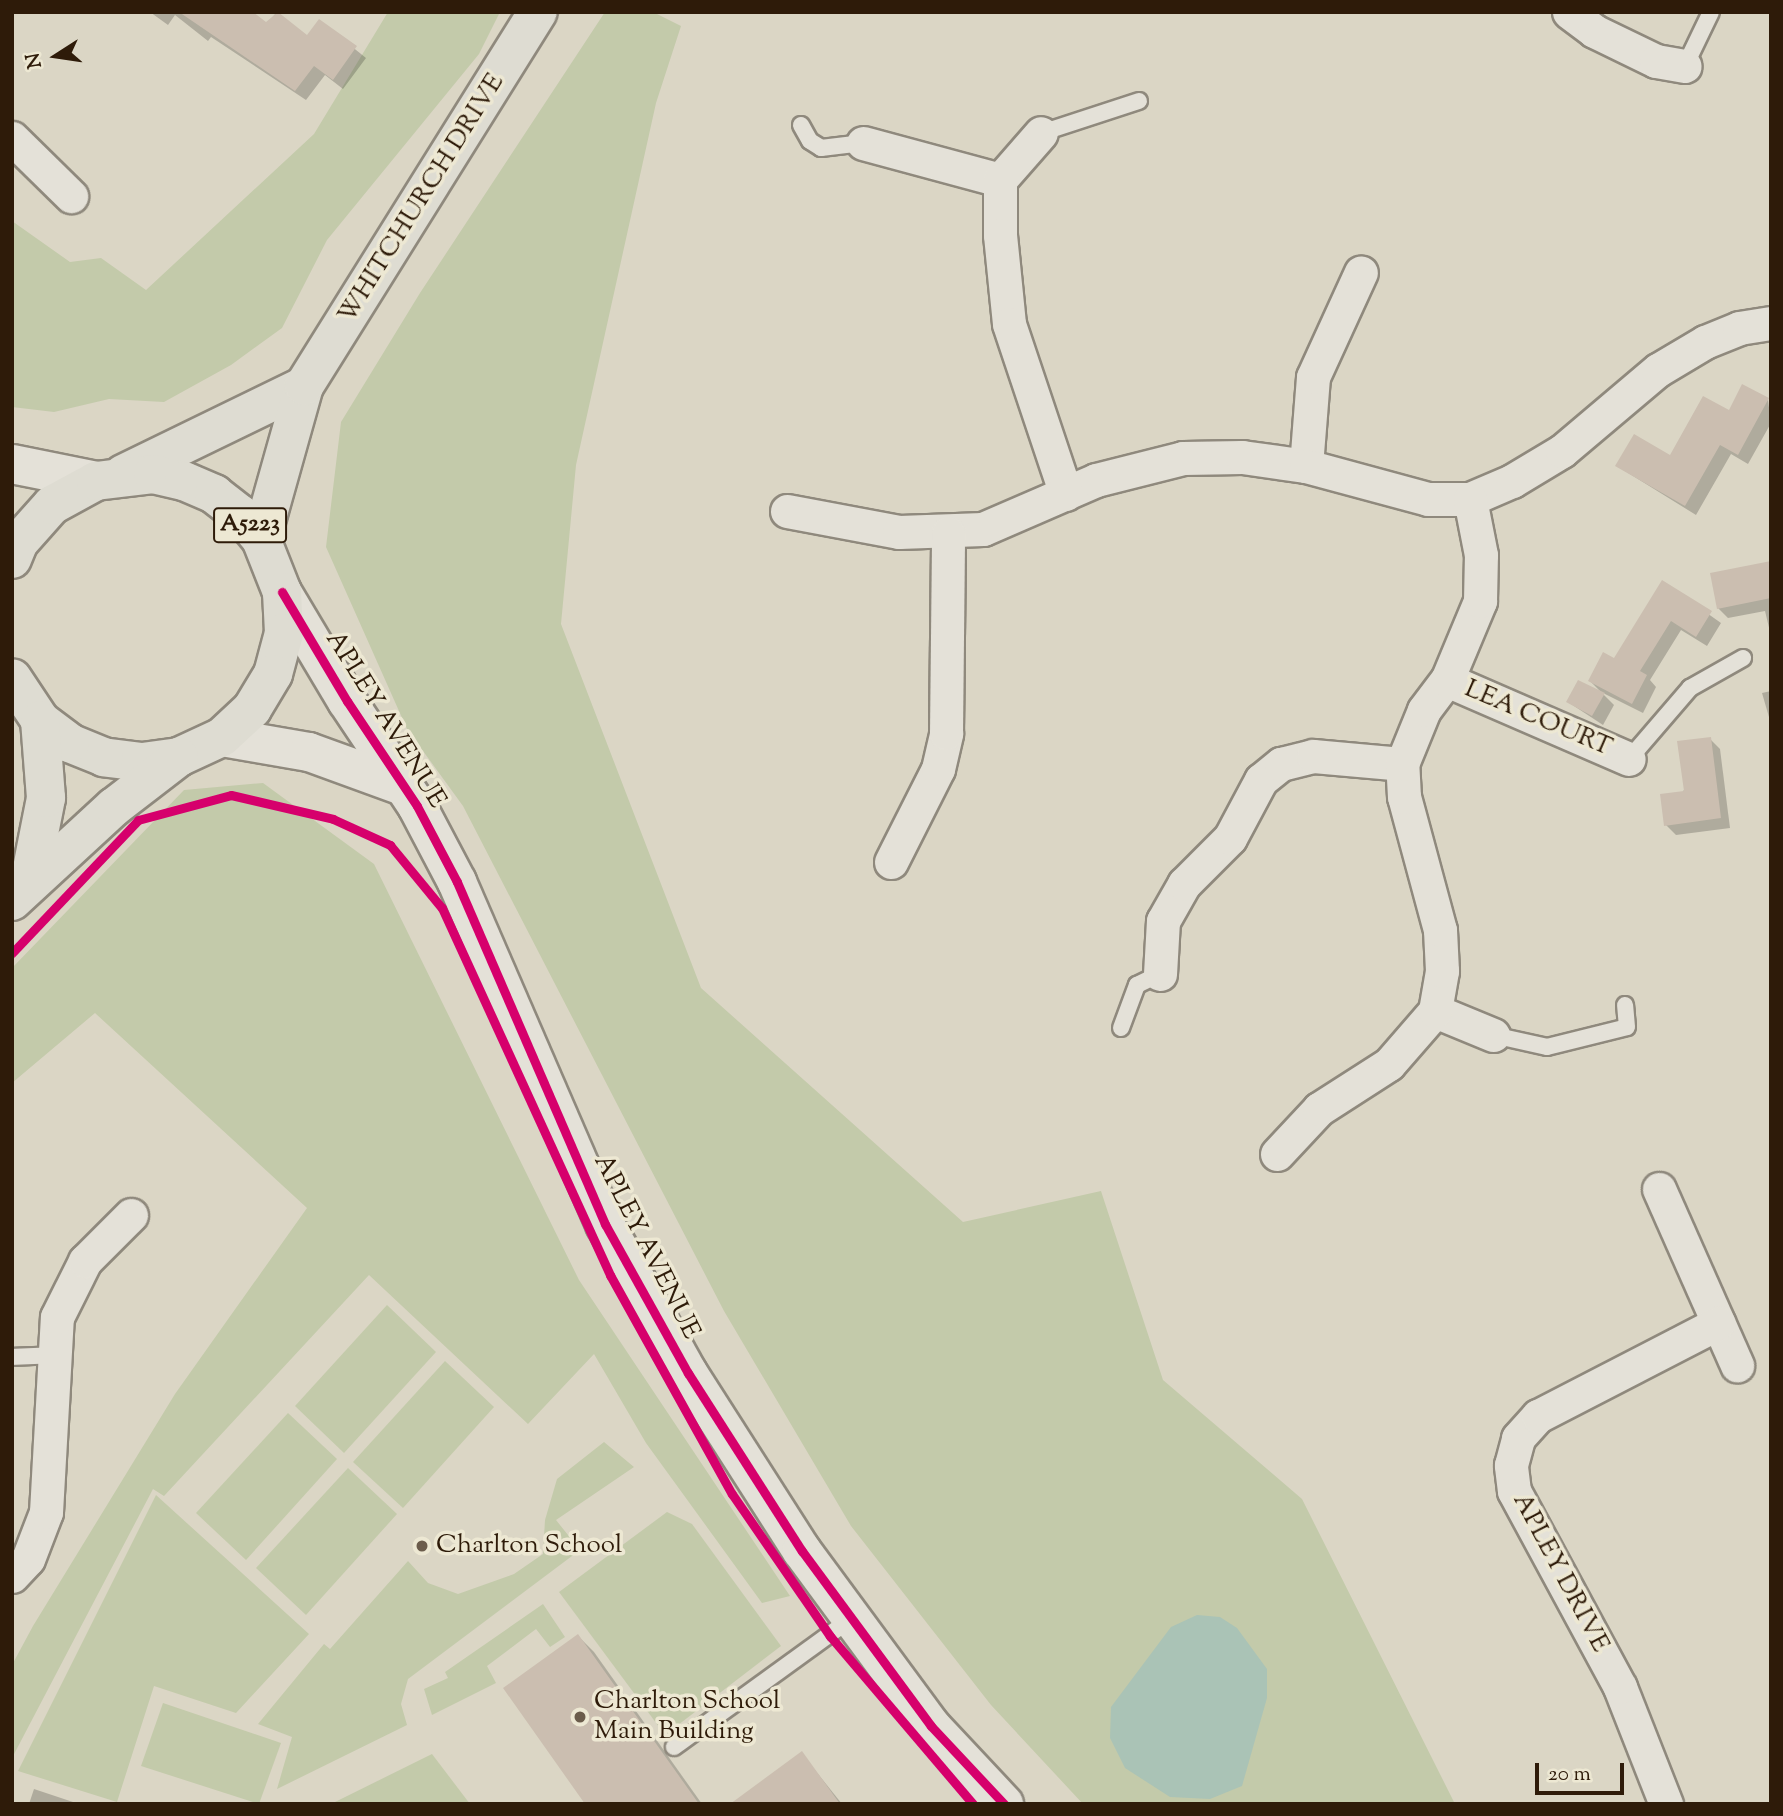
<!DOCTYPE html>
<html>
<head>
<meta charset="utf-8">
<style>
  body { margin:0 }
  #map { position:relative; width:1783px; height:1816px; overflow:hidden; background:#dbd6c5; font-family:"Sorts Mill Goudy",serif }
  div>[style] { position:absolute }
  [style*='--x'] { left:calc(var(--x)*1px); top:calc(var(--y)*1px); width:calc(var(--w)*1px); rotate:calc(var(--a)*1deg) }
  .green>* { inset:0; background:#c3caaa }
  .water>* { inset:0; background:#aac3b6 }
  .shadow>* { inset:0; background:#0003 }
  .building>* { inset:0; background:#cbbeb0 }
  .roads { filter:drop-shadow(2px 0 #8f897d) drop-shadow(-2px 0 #8f897d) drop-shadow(0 2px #8f897d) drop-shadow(0 -2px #8f897d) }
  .service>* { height:16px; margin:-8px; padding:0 8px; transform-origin:8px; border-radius:8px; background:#e4e1d8 }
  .minor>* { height:33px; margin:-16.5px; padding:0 16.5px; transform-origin:16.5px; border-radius:16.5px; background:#e4e1d8 }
  .tertiary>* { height:38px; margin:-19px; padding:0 19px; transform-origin:19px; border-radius:19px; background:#e4e1d8 }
  .primary>* { height:38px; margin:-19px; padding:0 19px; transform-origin:19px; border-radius:19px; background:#dedcd2 }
  .cycleway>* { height:9px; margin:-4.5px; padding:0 4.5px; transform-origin:4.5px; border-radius:4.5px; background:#d6006c }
  .dots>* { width:19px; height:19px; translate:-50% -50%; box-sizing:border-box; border:4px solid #ede8d3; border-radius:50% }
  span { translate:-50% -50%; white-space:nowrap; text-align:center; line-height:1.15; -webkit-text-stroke:7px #ede8d3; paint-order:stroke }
  .shield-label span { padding:2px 5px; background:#ede8d3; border:2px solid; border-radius:5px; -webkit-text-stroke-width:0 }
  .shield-label { font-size:24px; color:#2e1b09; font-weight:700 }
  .street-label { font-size:26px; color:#2e1b09 }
  .poi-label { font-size:26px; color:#2e1b09 }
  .left { translate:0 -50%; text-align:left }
  .frame { position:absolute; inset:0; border:14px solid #2e1b09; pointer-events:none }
  .north { position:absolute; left:21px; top:21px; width:70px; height:70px; -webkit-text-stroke:5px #ede8d3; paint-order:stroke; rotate:258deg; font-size:19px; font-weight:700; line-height:28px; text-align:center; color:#2e1b09 }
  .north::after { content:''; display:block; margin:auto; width:24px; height:32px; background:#2e1b09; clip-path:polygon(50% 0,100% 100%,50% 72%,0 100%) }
  .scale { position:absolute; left:1535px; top:1763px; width:89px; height:32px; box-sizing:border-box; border:4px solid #2e1b09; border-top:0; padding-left:9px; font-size:21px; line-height:24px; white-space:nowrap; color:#2e1b09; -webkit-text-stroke:5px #ede8d3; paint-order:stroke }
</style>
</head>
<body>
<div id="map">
  <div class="green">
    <div style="clip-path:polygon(388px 12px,500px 12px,479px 54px,327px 240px,282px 328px,231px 365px,164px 402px,109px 399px,54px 412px,12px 407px,12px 221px,70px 262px,101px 258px,146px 290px,314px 134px)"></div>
    <div style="clip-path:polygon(605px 12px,653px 12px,681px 26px,656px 103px,576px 465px,561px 624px,701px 988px,963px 1222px,1101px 1191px,1163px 1380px,1302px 1499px,1455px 1804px,1083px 1804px,991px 1705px,851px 1526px,724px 1311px,463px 806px,407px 729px,326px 547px,341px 422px,420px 293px)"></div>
    <div style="clip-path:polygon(263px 783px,374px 864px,579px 1280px,790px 1596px,762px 1603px,646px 1443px,594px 1354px,528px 1424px,369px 1275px,164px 1496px,153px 1489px,12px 1758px,12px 1665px,33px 1626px,175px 1394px,307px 1208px,95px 1013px,12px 1083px,12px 968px,184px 790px)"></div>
    <div style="clip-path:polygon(387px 1305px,436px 1352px,344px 1453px,295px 1406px)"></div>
    <div style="clip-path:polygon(445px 1361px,494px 1407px,403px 1508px,353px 1462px)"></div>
    <div style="clip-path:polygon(288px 1413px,337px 1459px,246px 1560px,196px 1513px)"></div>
    <div style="clip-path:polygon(604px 1442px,634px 1467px,556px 1520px,580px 1550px,408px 1679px,401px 1704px,407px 1725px,277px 1789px,292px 1737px,258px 1724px,324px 1644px,330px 1649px,408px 1561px,428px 1583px,458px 1594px,514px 1574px,543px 1554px,545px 1520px,557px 1479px)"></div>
    <div style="clip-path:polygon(348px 1468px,397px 1514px,306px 1615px,256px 1568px)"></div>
    <div style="clip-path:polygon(156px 1495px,309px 1634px,236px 1713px,154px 1686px,117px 1802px,18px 1771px)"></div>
    <div style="clip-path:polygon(667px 1512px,692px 1524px,781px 1646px,665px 1735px,559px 1592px)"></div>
    <div style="clip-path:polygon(543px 1604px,565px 1637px,550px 1647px,536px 1629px,487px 1666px,496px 1683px,432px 1715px,424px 1689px,448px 1678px,445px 1672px)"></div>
    <div style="clip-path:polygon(163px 1703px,281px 1743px,259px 1804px,141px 1766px)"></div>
    <div style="clip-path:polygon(432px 1754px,470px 1804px,331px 1804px)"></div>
  </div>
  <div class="water">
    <div style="clip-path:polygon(1197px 1615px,1220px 1617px,1237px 1628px,1267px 1669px,1267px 1698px,1242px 1786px,1210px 1799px,1170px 1797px,1125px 1768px,1110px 1738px,1111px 1707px,1171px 1627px)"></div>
  </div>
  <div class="shadow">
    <div style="clip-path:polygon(150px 12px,249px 12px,266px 25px,276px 13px,308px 38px,320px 21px,366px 58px,343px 89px,325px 75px,306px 100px,211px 37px,208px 41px,175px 15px,168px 25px)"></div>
    <div style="clip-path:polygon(1768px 400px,1771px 423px,1748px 464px,1731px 454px,1696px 515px,1617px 466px,1671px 458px,1729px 412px)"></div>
    <div style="clip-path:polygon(1771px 562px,1771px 636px,1765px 611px,1728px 618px,1718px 608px)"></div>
    <div style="clip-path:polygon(1663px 582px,1721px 623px,1707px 646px,1681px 630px,1650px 680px,1656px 687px,1643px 713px,1601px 692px,1590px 681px,1614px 660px)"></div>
    <div style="clip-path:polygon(1771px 691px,1771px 724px,1762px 693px)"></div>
    <div style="clip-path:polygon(1603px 694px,1614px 705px,1603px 725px,1568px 702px)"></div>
    <div style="clip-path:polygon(1710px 739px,1720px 749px,1730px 828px,1676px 835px,1666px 825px)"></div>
    <div style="clip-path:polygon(578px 1636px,594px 1652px,702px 1804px,587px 1804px)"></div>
    <div style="clip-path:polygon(802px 1754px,842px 1804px,733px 1804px)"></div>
    <div style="clip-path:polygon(34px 1789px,79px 1804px,29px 1804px)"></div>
  </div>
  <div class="building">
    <div style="clip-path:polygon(179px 12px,253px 12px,266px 22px,278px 12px,307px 35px,319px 19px,357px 46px,333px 80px,314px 66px,295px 91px)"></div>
    <div style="clip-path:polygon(1742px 384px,1769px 398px,1738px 455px,1720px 445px,1685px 506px,1615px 466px,1634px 434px,1670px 455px,1703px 396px,1729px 410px)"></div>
    <div style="clip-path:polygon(1771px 561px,1771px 598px,1717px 609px,1710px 573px)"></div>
    <div style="clip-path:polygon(1662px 580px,1712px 611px,1696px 637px,1671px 621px,1640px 671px,1647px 675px,1632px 704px,1588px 681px,1603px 652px,1614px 658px)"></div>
    <div style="clip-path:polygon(1578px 680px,1605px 693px,1592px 716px,1566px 702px)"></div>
    <div style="clip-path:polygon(1711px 737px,1721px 818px,1664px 826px,1660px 794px,1684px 791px,1677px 741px)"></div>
    <div style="clip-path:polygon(578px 1634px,657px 1745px,699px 1804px,585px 1804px,503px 1688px)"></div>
    <div style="clip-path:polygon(802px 1751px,840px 1804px,730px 1804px)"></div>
  </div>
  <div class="roads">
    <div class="service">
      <div style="--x:1685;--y:66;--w:60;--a:-64.3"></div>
      <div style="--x:801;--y:125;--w:18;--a:61"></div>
      <div style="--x:810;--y:141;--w:13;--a:32"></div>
      <div style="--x:821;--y:148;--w:42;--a:-6.8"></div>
      <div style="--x:1041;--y:133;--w:103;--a:-18.1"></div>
      <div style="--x:1629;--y:759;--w:94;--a:-49.3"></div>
      <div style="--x:1690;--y:688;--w:61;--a:-29.5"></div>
      <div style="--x:1121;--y:1028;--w:46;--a:-69.6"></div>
      <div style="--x:1137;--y:985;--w:25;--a:-26"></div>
      <div style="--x:1493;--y:1035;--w:55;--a:12.5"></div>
      <div style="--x:1547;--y:1047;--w:82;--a:-14"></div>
      <div style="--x:1627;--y:1027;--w:22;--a:-95"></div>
      <div style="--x:12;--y:1357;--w:44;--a:-2.6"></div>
      <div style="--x:674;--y:1747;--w:220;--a:-35.9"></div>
    </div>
    <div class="minor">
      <div style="--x:1569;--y:12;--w:31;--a:37"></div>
      <div style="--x:1594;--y:31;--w:69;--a:25.8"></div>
      <div style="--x:1656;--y:61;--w:29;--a:10"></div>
      <div style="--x:12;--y:138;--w:83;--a:44.5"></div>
      <div style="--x:863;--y:143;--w:142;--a:15.1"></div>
      <div style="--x:1000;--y:180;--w:62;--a:-48.9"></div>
      <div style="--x:1000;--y:180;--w:55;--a:90"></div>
      <div style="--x:1000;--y:235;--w:89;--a:84.2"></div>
      <div style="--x:1009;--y:324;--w:179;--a:71.5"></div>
      <div style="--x:1306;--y:466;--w:89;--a:-85.5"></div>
      <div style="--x:1313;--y:377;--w:115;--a:-65.4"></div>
      <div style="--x:787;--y:511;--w:114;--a:10.6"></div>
      <div style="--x:899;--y:532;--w:84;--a:-2"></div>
      <div style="--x:983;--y:529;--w:123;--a:-23.4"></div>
      <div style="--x:1096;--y:480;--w:90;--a:-14.2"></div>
      <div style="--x:1183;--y:458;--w:59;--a:-1"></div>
      <div style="--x:1242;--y:457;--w:65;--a:8"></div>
      <div style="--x:1306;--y:466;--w:126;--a:15.1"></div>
      <div style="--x:1428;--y:499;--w:42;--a:0"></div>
      <div style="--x:1470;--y:499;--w:46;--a:-23.2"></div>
      <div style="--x:1512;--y:481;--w:58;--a:-31"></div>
      <div style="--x:1562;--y:451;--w:126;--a:-40.2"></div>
      <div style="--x:1658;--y:370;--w:55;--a:-30.8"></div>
      <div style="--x:1705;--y:342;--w:37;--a:-22"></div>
      <div style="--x:1739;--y:328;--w:32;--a:-9"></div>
      <div style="--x:1447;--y:680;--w:198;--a:23.5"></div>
      <div style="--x:891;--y:862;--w:104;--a:-63.2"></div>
      <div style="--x:938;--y:769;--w:37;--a:-77"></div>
      <div style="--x:946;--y:733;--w:200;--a:-89.4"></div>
      <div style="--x:1160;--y:974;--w:53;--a:-86.8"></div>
      <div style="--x:1163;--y:921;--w:43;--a:-60.4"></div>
      <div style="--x:1184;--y:884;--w:65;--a:-45"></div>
      <div style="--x:1230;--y:838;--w:66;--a:-61.9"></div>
      <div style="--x:1261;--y:780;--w:26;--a:-39"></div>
      <div style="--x:1281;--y:764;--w:33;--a:-14"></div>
      <div style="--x:1313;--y:756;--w:89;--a:5.1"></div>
      <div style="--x:1435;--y:1011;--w:63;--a:22.5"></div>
      <div style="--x:1277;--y:1154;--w:62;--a:-47"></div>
      <div style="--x:1319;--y:1109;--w:83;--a:-32.7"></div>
      <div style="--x:1389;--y:1064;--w:70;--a:-49"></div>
      <div style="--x:1435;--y:1011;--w:41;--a:-80.1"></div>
      <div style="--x:1442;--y:971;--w:41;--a:-92.8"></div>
      <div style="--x:1440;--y:930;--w:138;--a:-105.1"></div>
      <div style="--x:1404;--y:797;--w:33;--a:-93"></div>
      <div style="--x:1402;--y:764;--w:58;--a:-67.8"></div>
      <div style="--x:1424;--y:710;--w:38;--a:-53"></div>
      <div style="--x:1447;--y:680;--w:86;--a:-67.3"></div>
      <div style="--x:1480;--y:601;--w:46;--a:-88.8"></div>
      <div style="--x:1481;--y:555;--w:57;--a:-101.1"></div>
      <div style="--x:1659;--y:1189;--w:193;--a:66.1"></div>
      <div style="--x:12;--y:1576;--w:23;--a:-47"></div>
      <div style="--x:28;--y:1559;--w:50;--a:-69"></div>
      <div style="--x:46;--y:1512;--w:195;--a:-86.8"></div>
      <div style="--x:57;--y:1317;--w:63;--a:-63.4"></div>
      <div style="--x:85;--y:1261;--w:65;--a:-45"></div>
      <div style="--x:1666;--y:1804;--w:126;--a:-111.5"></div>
      <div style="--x:1620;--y:1687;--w:223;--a:-118.4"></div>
      <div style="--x:1514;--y:1491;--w:26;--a:-97"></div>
      <div style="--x:1511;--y:1465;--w:28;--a:-75"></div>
      <div style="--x:1518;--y:1438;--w:30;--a:-48"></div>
      <div style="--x:1538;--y:1416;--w:203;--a:-27.3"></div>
    </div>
    <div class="tertiary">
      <div style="--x:12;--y:464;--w:86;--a:11.4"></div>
      <div style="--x:282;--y:592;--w:127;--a:59.2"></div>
      <div style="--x:347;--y:701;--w:126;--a:56.3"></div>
      <div style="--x:417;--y:806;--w:86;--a:62.2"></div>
      <div style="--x:457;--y:882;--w:373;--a:66.6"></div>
      <div style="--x:605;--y:1224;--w:171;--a:60.9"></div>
      <div style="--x:688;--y:1373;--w:211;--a:57.4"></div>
      <div style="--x:802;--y:1551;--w:217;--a:53.6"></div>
      <div style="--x:931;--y:1726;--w:107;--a:46.9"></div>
      <div style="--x:222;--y:737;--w:88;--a:9.8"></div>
      <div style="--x:309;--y:752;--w:100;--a:19.9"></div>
    </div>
    <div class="primary">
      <div style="--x:123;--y:474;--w:201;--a:-25.9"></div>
      <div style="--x:261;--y:539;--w:159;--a:-74.3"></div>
      <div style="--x:304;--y:386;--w:441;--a:-58"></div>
      <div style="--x:12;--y:559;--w:18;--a:-68"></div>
      <div style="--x:19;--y:542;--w:50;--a:-48.3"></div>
      <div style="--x:52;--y:505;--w:50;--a:-28.6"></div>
      <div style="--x:96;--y:481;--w:57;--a:-7"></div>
      <div style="--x:153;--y:474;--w:32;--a:13"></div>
      <div style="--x:184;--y:481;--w:33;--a:23"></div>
      <div style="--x:214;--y:494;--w:33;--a:38"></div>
      <div style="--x:240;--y:514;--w:33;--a:50"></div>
      <div style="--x:261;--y:539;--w:57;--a:68.4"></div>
      <div style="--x:282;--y:592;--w:41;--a:87.2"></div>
      <div style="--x:284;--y:633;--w:42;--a:105"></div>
      <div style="--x:273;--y:674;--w:41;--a:121"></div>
      <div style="--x:252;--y:709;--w:41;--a:137"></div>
      <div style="--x:222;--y:737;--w:47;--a:155.1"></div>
      <div style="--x:179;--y:757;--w:37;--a:172"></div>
      <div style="--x:142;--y:762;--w:38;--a:-173"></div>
      <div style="--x:104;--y:757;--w:37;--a:-158"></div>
      <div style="--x:70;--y:743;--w:38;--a:-143"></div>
      <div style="--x:40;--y:720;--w:50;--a:-123.7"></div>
      <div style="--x:29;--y:884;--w:88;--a:-78.8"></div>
      <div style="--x:46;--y:798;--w:78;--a:-94.4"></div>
      <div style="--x:12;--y:901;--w:139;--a:-42.7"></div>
      <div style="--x:114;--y:807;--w:82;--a:-37.6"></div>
    </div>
  </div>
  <div class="cycleway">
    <div style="--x:282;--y:592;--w:127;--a:59.2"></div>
    <div style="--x:347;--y:701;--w:126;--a:56.3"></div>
    <div style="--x:417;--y:806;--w:86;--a:62.2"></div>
    <div style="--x:457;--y:882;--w:373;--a:66.6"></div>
    <div style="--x:605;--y:1224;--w:171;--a:60.9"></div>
    <div style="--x:688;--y:1373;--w:211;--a:57.4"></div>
    <div style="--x:802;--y:1551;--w:217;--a:53.6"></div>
    <div style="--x:931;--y:1726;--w:107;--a:46.9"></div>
    <div style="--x:12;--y:953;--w:183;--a:-46.5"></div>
    <div style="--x:138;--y:820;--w:96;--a:-15"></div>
    <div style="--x:231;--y:795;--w:105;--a:13.2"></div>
    <div style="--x:333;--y:819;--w:63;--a:24.5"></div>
    <div style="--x:390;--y:845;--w:82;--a:50.5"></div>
    <div style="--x:442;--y:908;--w:404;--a:65.4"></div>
    <div style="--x:610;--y:1275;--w:251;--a:60.9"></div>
    <div style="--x:732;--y:1494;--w:173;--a:55.4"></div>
    <div style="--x:830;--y:1636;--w:221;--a:49.6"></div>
  </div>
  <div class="dots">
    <div style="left:422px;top:1546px;background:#6b5c4b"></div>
    <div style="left:580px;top:1717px;background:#6b5c4b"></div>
  </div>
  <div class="shield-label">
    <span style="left:250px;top:525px">A5223</span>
  </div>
  <div class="street-label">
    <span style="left:422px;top:199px;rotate:-58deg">WHITCHURCH DRIVE</span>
    <span style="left:1538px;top:719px;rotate:23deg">LEA COURT</span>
    <span style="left:385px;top:720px;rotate:58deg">APLEY AVENUE</span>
    <span style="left:646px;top:1247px;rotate:63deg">APLEY AVENUE</span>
    <span style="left:1560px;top:1573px;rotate:62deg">APLEY DRIVE</span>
  </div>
  <div class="poi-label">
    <span class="left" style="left:436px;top:1546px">Charlton School</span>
    <span class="left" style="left:594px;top:1717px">Charlton School<br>Main Building</span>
  </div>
  <div class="frame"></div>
  <div class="north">N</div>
  <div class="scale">20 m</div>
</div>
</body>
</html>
